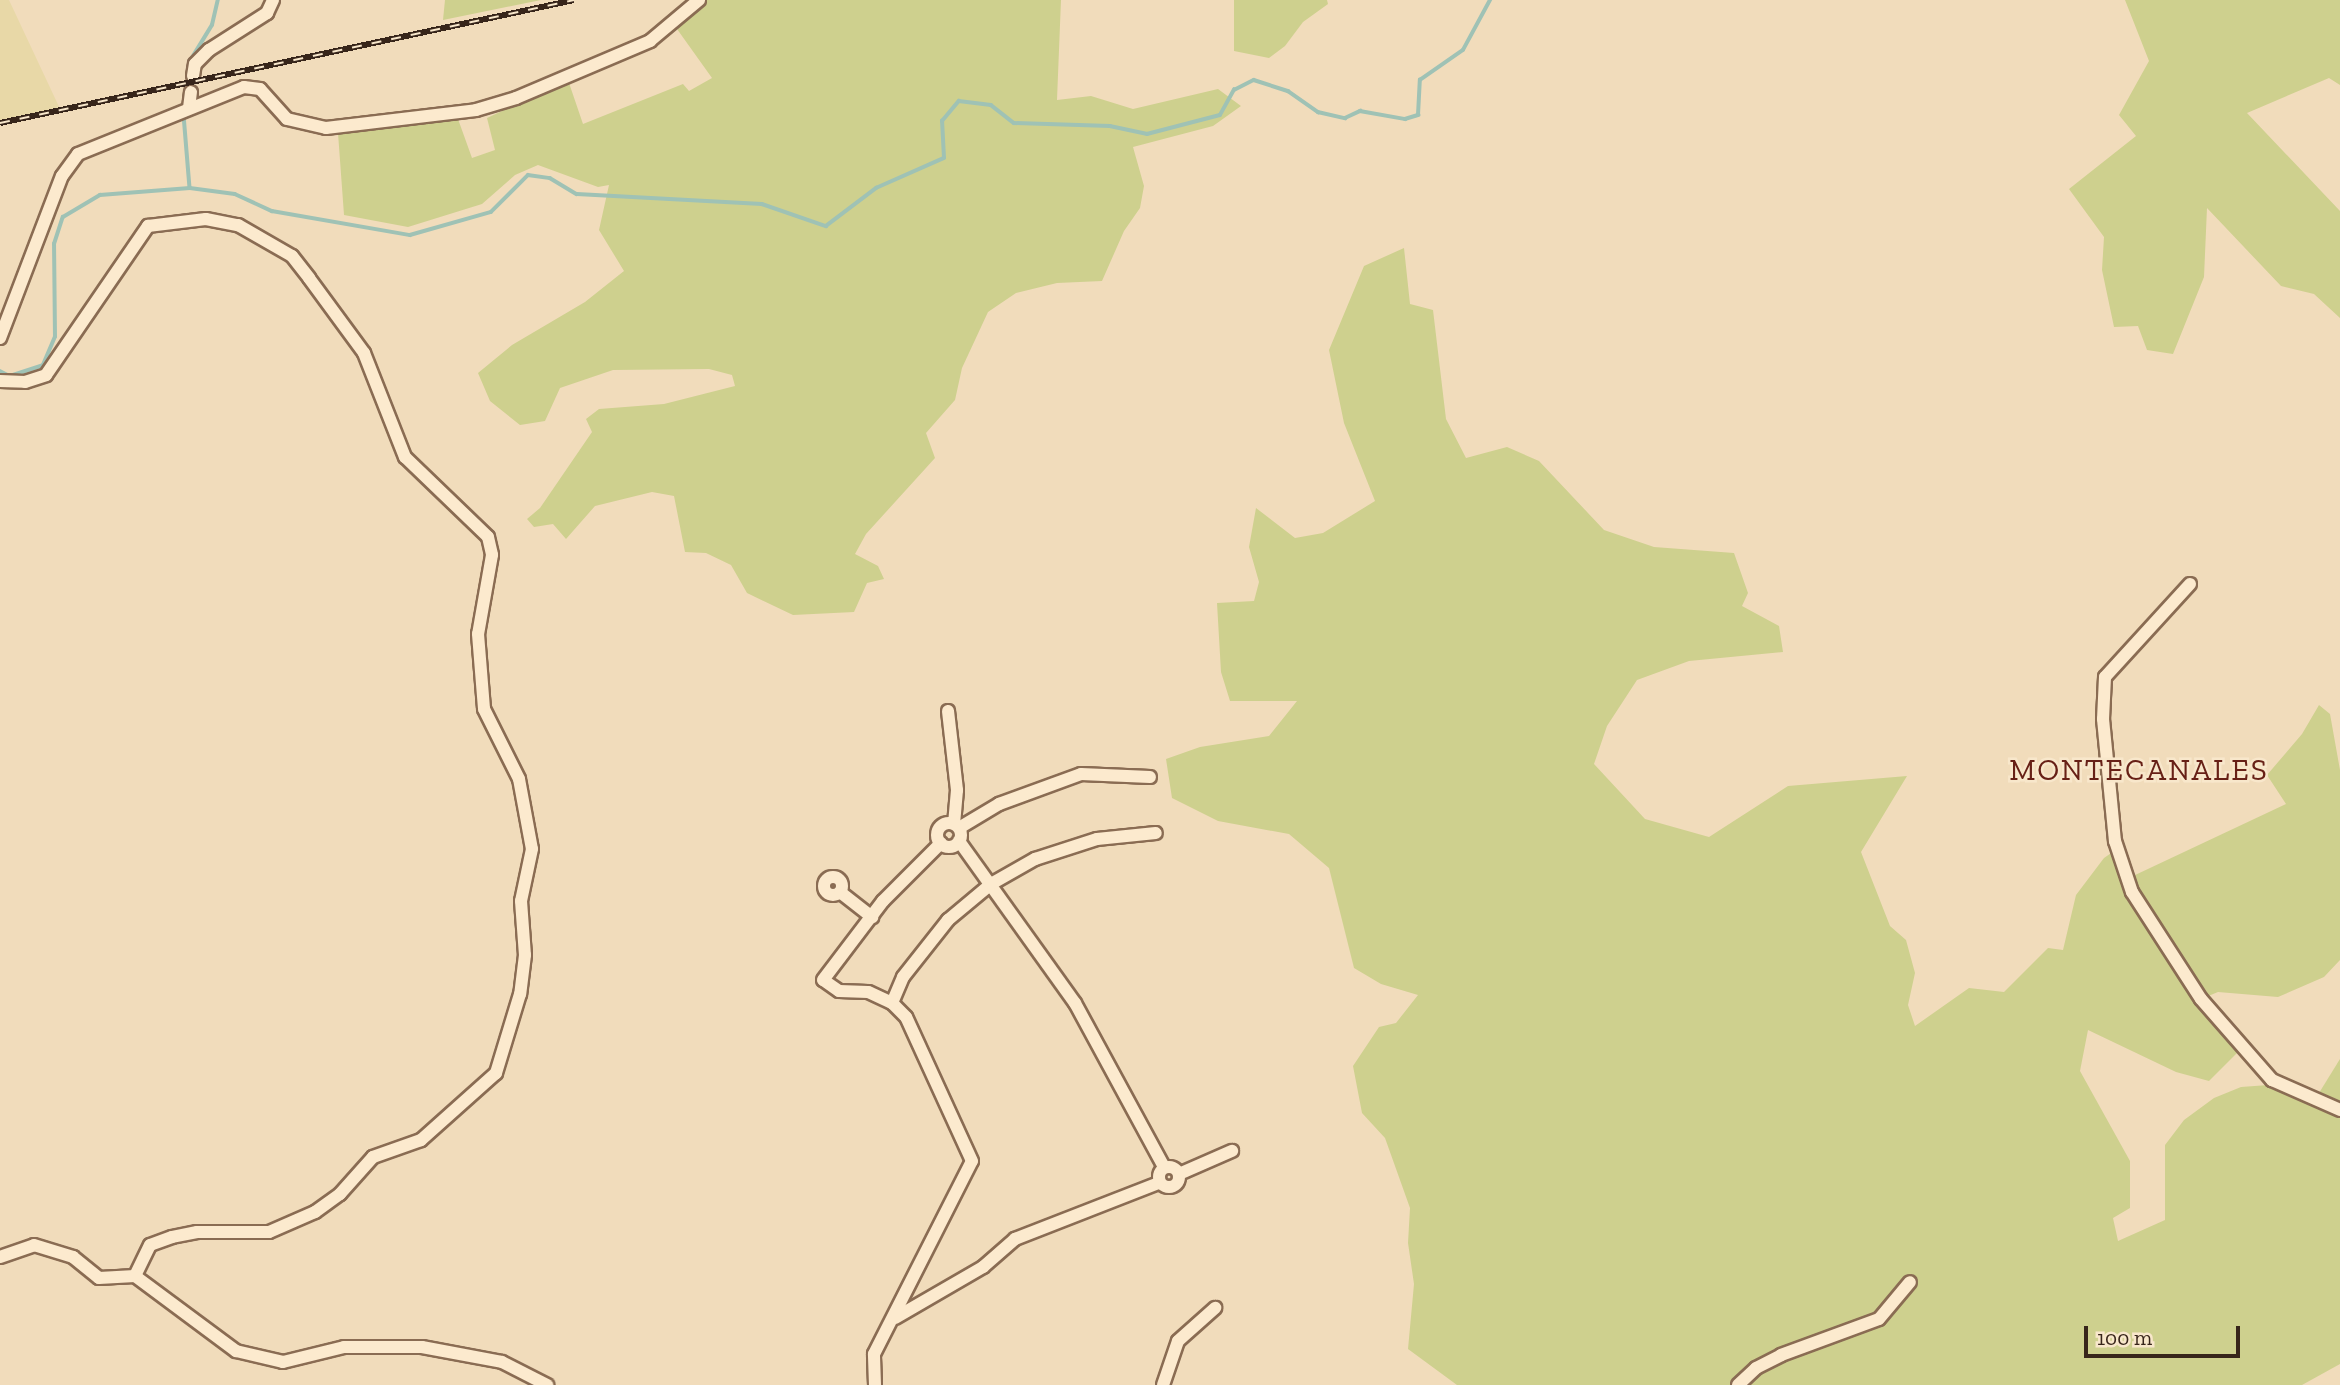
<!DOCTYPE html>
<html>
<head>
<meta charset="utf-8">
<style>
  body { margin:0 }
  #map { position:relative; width:2340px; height:1385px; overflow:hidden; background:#f1dcbb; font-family:"Zilla Slab",serif }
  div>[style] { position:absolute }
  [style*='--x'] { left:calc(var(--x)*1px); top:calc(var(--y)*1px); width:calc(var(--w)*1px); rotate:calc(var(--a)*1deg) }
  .farmland>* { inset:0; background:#e8d8a7 }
  .green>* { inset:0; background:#ced08e }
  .stream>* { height:3.5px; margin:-1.75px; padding:0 1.75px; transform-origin:1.75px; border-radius:1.75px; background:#9fc2b5 }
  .roads { filter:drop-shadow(2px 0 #8a6c53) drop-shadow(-2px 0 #8a6c53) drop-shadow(0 2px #8a6c53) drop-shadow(0 -2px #8a6c53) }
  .minor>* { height:12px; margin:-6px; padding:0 6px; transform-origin:6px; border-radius:6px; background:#fceace }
  .minor>.ring { margin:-6px; padding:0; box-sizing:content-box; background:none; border:12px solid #fceace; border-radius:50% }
  .rail>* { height:6px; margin-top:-3px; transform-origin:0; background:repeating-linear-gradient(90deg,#f8e7cb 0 10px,#37251a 0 20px); box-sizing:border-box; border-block:2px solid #37251a }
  span { translate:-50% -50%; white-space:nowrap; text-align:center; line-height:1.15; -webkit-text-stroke:5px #f8e7cb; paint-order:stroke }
  .neighbourhood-label { font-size:30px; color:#672016; letter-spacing:2px }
  .scale { position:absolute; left:2084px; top:1326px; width:156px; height:32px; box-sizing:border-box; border:4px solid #37251a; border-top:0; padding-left:9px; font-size:21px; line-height:24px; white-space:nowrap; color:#37251a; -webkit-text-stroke:5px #f8e7cb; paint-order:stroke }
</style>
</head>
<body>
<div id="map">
  <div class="farmland">
    <div style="clip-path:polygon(0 0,9px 0,61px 111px,0 121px)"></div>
  </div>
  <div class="green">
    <div style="clip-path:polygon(445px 0,541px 0,443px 20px)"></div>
    <div style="clip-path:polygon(706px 0,1061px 0,1057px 100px,1091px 96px,1133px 109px,1218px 89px,1241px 106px,1213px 126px,1133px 147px,1144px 186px,1140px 208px,1124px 231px,1102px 281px,1057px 283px,1016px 293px,988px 312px,962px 368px,955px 400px,926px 433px,935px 458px,866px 534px,855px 554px,878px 566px,884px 579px,867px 583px,854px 612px,793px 615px,747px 593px,731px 565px,706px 553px,685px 552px,674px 496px,652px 492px,595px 506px,566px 539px,553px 524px,534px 527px,527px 519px,540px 508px,592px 432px,586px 419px,599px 409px,664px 404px,735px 386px,732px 375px,709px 369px,613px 370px,560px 388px,545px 421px,520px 425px,490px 401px,478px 373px,512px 345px,585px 302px,624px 271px,599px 230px,609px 185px,598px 187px,538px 165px,515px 175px,482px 204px,408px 227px,344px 215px,338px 133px,458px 119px,472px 158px,495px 150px,487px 118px,568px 80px,583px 124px,683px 84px,689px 91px,712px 78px,677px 29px)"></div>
    <div style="clip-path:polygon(1234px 0,1327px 0,1328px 4px,1303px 22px,1285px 46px,1269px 58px,1234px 51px)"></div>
    <div style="clip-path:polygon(2125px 0,2340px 0,2340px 85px,2329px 78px,2247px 113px,2340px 211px,2340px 318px,2314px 294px,2281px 286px,2207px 208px,2204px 277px,2173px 354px,2147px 350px,2138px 326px,2114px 327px,2102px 270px,2104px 237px,2069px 189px,2136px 136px,2119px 115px,2149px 61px)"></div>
    <div style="clip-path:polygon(1404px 248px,1410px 304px,1433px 310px,1446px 419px,1466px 458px,1507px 447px,1539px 461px,1604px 530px,1654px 547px,1734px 553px,1748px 593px,1742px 606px,1779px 626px,1783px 652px,1689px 661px,1637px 680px,1607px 726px,1594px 764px,1645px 819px,1709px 837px,1788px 786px,1907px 776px,1861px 852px,1890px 926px,1906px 940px,1915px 973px,1908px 1005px,1915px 1026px,1969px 988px,2004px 992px,2048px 948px,2063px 950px,2076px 895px,2104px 858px,2117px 849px,2133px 876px,2286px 804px,2267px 775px,2302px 734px,2319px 705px,2330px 714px,2340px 770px,2340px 960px,2324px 977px,2278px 997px,2218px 992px,2201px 999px,2242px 1048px,2209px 1081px,2176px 1072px,2088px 1030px,2080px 1071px,2130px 1161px,2130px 1208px,2113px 1218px,2118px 1241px,2165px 1220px,2165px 1145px,2184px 1120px,2214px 1098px,2241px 1087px,2282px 1084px,2340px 1110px,2340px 1364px,2302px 1385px,1457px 1385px,1408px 1349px,1414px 1284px,1408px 1243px,1410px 1208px,1385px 1138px,1362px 1113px,1353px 1066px,1379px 1027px,1396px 1023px,1418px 995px,1381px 984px,1354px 968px,1329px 868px,1289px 834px,1218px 821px,1172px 798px,1166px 759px,1200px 747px,1269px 736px,1297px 701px,1230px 701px,1221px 672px,1217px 603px,1254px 601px,1259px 582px,1249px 547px,1256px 508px,1295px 538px,1323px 533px,1375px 501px,1344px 423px,1329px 350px,1364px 266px)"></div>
    <div style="clip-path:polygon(2340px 1059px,2340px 1102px,2319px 1093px)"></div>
  </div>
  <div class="stream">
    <div style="--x:190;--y:61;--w:42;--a:-58.6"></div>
    <div style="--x:212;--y:25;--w:26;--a:-77"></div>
    <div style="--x:184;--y:115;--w:73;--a:85.3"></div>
    <div style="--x:0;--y:371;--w:11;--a:27"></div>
    <div style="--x:10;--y:376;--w:35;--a:-18"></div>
    <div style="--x:43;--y:365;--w:30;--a:-67"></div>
    <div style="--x:55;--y:337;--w:93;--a:-90.6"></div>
    <div style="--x:54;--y:244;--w:28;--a:-72"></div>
    <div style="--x:63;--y:217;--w:43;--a:-30.7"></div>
    <div style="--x:100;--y:195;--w:90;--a:-4.4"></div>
    <div style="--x:190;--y:188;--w:45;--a:7.6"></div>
    <div style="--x:235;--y:194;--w:41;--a:24.7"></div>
    <div style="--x:272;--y:211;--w:140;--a:9.9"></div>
    <div style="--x:410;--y:235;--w:84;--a:-15.9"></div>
    <div style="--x:491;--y:212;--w:52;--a:-45"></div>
    <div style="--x:528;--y:175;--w:22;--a:8"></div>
    <div style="--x:550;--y:178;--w:31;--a:31"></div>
    <div style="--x:577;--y:194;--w:185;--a:3.1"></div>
    <div style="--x:762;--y:204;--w:68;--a:19"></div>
    <div style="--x:826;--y:226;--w:63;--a:-37.2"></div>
    <div style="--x:876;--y:188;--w:74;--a:-23.8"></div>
    <div style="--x:944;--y:158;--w:37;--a:-93"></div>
    <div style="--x:942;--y:121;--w:26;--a:-50"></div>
    <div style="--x:959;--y:101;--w:32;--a:7"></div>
    <div style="--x:991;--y:105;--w:29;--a:38"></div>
    <div style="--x:1014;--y:123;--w:96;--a:1.8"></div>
    <div style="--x:1110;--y:126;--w:38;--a:12"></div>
    <div style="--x:1147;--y:134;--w:75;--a:-14.6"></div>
    <div style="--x:1220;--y:115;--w:29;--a:-61"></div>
    <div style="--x:1234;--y:90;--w:22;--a:-27"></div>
    <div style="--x:1254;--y:80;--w:36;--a:18"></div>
    <div style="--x:1288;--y:91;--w:37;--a:35"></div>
    <div style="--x:1318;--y:112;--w:28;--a:13"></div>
    <div style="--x:1345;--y:118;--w:17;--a:-25"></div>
    <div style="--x:1360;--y:111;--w:46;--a:10.1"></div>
    <div style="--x:1405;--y:119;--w:14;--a:-17"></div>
    <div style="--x:1418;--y:115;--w:35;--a:-87"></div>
    <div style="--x:1420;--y:80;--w:52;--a:-34.9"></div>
    <div style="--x:1463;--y:50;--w:57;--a:-61.6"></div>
  </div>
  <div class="roads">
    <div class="minor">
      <div style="--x:193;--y:76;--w:12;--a:-81"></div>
      <div style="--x:195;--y:64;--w:20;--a:-45"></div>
      <div style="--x:209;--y:50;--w:69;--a:-32.5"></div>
      <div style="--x:267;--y:13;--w:14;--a:-65"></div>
      <div style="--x:189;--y:108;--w:16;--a:-83"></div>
      <div style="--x:0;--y:338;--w:173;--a:-69.1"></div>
      <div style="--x:62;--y:176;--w:27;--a:-54"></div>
      <div style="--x:78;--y:154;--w:179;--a:-22"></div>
      <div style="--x:244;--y:87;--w:16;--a:7"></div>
      <div style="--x:260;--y:89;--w:40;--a:48"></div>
      <div style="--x:287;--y:119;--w:40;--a:13"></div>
      <div style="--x:326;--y:128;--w:151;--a:-6.8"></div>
      <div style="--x:476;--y:110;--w:42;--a:-16.7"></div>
      <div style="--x:516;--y:98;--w:146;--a:-23"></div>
      <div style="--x:650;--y:41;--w:64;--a:-39.9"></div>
      <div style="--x:0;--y:381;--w:25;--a:2"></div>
      <div style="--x:25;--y:382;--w:22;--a:-18"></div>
      <div style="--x:46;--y:375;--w:181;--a:-55.6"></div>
      <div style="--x:148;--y:226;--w:58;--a:-6.9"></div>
      <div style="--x:206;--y:219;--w:33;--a:11"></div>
      <div style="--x:238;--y:225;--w:62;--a:29.9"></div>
      <div style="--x:292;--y:256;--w:28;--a:52"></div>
      <div style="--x:309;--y:278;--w:93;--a:53.7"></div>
      <div style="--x:364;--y:353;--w:112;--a:68.5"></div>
      <div style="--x:405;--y:457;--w:115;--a:43.9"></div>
      <div style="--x:488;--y:537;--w:18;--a:77"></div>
      <div style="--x:492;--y:555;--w:80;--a:100"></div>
      <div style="--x:478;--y:634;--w:75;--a:85.4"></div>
      <div style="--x:484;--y:709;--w:78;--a:63.4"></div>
      <div style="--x:519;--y:779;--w:71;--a:79.5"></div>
      <div style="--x:532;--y:849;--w:53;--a:101.9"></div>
      <div style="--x:521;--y:901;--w:54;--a:85.8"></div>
      <div style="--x:525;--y:955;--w:39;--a:97"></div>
      <div style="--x:520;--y:994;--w:83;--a:106.9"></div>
      <div style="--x:496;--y:1073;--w:101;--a:138.2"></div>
      <div style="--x:421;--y:1140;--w:51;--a:160.5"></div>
      <div style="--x:373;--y:1157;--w:50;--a:131.7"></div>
      <div style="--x:340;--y:1194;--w:31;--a:144"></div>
      <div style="--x:315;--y:1212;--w:50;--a:156.5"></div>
      <div style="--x:269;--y:1232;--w:72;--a:180"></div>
      <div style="--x:197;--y:1232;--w:25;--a:169"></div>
      <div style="--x:172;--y:1237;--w:23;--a:160"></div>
      <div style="--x:150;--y:1245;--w:34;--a:116"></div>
      <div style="--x:2190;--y:584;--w:126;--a:132.4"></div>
      <div style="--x:2105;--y:677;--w:42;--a:92.7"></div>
      <div style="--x:2103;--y:719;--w:123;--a:84.4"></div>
      <div style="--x:2115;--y:841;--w:54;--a:71.6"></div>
      <div style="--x:2132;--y:892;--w:127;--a:57.2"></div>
      <div style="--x:2201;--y:999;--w:108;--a:48.8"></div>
      <div style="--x:2272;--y:1080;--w:74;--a:23.8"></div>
      <div style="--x:948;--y:711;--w:80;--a:83.5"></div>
      <div style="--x:957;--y:790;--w:34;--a:95"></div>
      <div class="ring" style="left:937px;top:823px;width:12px;height:12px"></div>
      <div style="--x:959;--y:828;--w:47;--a:-31"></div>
      <div style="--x:999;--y:804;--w:87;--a:-20.1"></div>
      <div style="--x:1081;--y:774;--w:69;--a:2.5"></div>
      <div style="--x:959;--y:841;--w:199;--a:54.4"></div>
      <div style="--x:1075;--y:1003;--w:187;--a:61.5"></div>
      <div class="ring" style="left:824px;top:877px;width:6px;height:6px"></div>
      <div style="--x:840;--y:892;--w:41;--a:38"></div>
      <div style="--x:892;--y:1003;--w:28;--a:-67"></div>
      <div style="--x:903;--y:977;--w:73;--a:-51.7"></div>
      <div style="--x:948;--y:920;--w:56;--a:-39.9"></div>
      <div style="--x:991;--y:884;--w:51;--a:-29.6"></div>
      <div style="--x:1035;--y:859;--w:65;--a:-17.9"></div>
      <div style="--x:1097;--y:839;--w:59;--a:-5.8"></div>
      <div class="ring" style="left:1159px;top:1167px;width:8px;height:8px"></div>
      <div style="--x:1179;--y:1174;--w:58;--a:-23.5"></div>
      <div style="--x:0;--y:1257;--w:36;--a:-19"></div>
      <div style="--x:34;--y:1245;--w:41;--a:17.1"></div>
      <div style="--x:73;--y:1257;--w:33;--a:39"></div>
      <div style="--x:99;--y:1278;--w:36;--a:-3"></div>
      <div style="--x:135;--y:1276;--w:126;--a:36.6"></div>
      <div style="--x:236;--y:1351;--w:48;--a:13.2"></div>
      <div style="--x:283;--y:1362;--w:63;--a:-13.8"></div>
      <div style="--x:344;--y:1347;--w:78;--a:0"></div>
      <div style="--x:422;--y:1347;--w:81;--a:10.6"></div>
      <div style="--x:502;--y:1362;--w:51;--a:27.1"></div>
      <div style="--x:895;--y:1318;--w:102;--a:-30.1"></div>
      <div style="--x:983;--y:1267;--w:43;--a:-41.2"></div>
      <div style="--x:1015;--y:1239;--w:155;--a:-21.3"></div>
      <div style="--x:875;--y:1385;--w:31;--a:-92"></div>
      <div style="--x:874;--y:1354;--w:216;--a:-63.1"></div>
      <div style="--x:972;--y:1161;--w:158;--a:-114.6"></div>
      <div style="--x:906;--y:1017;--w:20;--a:-135"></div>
      <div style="--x:892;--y:1003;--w:26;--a:-155"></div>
      <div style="--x:868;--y:992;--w:29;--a:-178"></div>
      <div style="--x:839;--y:991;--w:19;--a:-145"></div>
      <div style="--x:823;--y:980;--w:99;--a:-52.8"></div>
      <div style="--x:883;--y:901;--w:82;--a:-45"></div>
      <div style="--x:1163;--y:1385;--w:46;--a:-71.2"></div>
      <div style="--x:1178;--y:1341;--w:50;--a:-41.7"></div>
      <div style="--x:1738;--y:1385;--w:25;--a:-43"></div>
      <div style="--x:1756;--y:1368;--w:28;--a:-27"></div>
      <div style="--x:1781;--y:1355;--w:104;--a:-20.2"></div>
      <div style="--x:1879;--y:1319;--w:48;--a:-50"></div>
    </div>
  </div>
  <div class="rail">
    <div style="--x:0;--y:123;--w:587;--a:-12.09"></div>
  </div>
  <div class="neighbourhood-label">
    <span style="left:2139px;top:770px">MONTECANALES</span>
  </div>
  <div class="scale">100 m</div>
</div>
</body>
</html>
